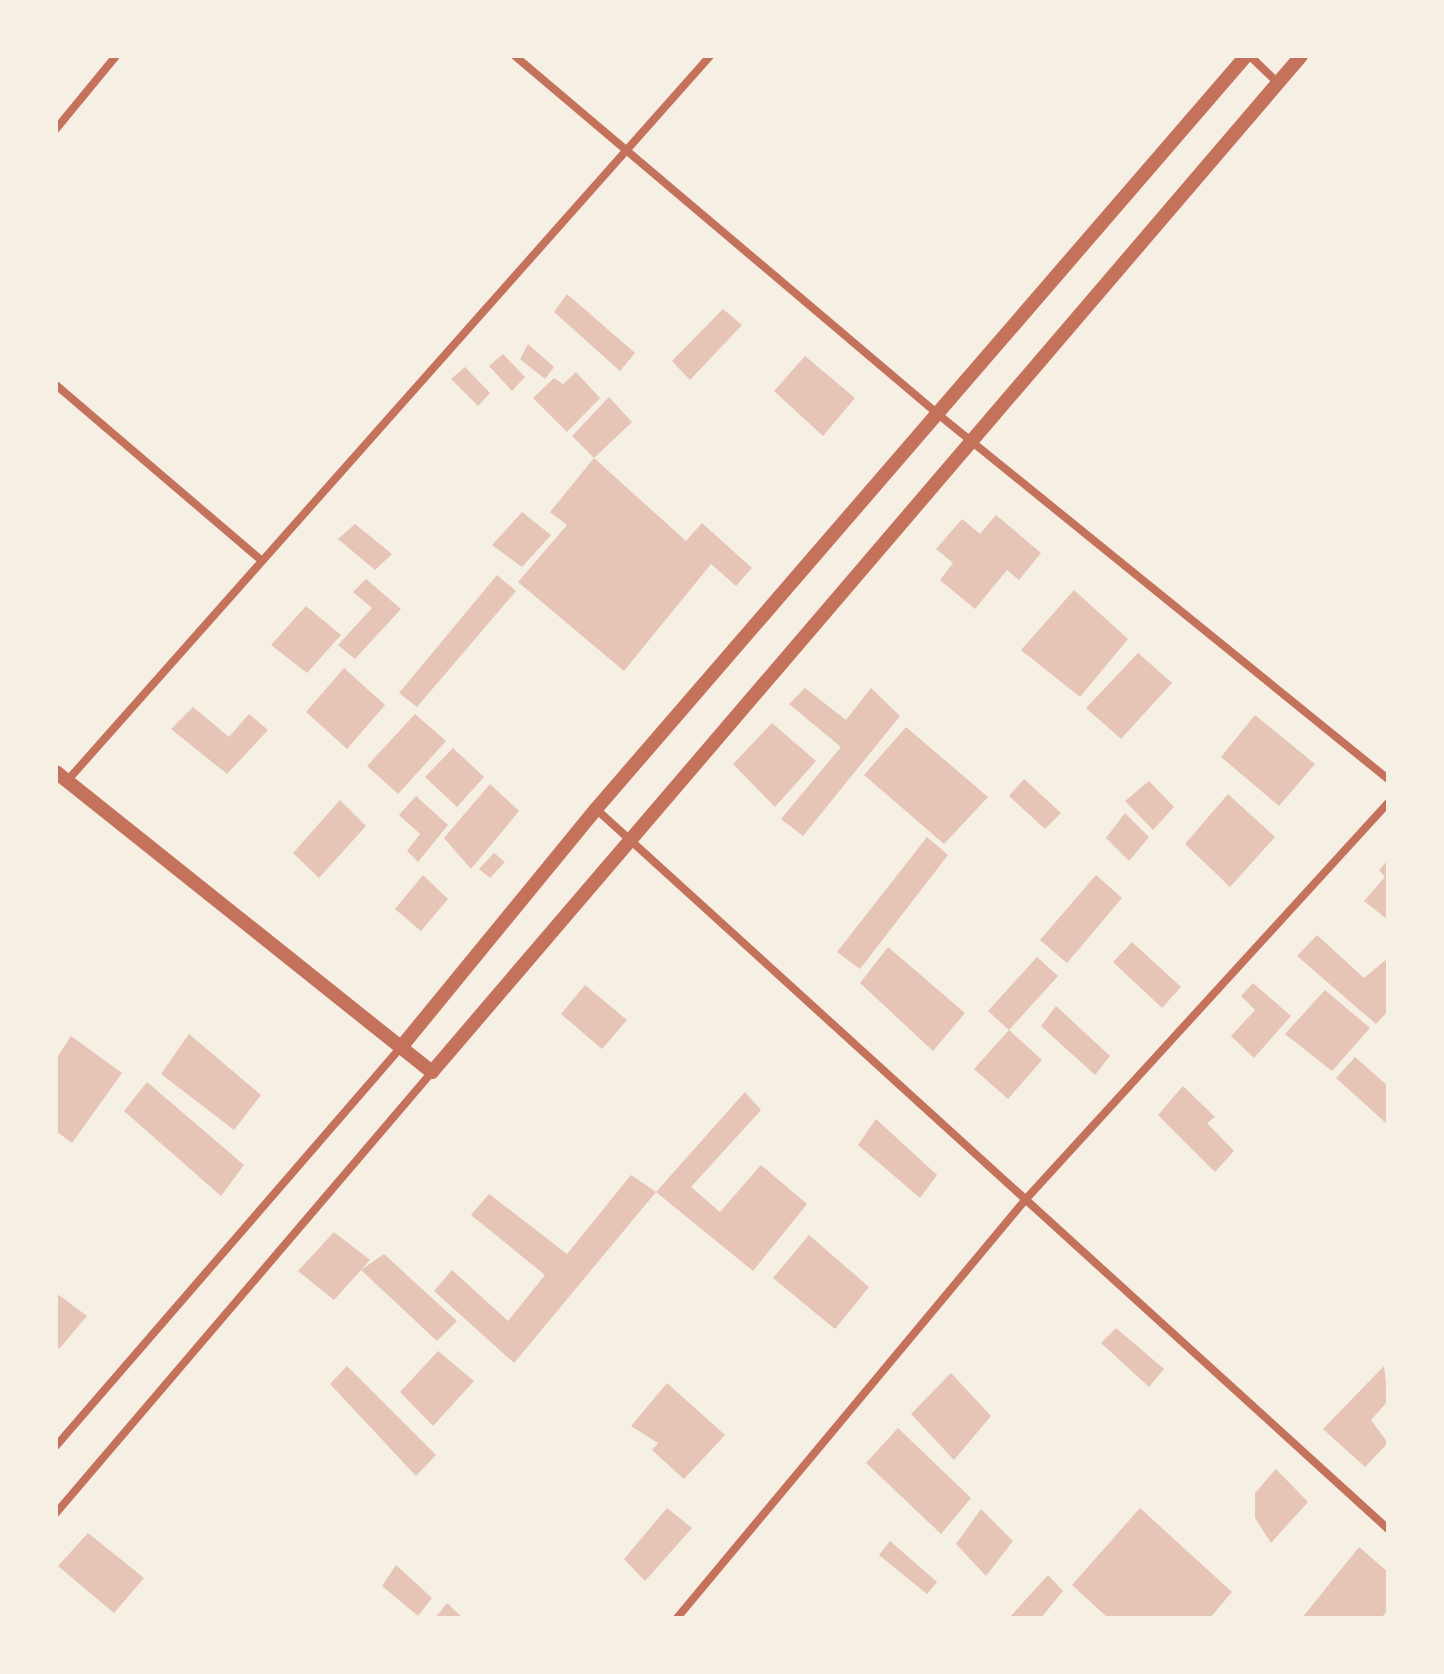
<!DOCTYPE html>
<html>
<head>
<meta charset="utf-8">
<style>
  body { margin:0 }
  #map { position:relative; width:1444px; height:1674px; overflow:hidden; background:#f6efe4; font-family:Signika,sans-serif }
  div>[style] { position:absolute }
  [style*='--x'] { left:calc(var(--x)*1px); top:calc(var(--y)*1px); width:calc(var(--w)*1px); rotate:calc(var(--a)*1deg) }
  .building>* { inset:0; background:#e6c5b7 }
  .minor>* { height:8px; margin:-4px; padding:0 4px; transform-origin:4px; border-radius:4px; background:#c5725c }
  .tertiary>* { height:14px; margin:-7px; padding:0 7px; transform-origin:7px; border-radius:7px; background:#c5725c }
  span { translate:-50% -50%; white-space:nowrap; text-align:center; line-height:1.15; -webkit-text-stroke:6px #f6efe4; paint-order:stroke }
  .frame { position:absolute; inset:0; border:58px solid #f6efe4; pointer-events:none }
</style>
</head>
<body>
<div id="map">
  <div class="building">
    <div style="clip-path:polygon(567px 294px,635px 353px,620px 371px,554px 312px)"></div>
    <div style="clip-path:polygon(723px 309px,742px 325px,690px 380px,672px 361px)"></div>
    <div style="clip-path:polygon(528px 344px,554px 367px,545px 379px,520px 359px)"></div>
    <div style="clip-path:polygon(503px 354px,525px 377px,512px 391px,489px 366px)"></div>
    <div style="clip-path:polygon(805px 356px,855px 398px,823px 436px,774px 391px)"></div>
    <div style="clip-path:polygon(465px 367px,490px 393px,478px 406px,451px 379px)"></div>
    <div style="clip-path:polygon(576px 372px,600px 398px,567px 432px,533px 398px,554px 378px,563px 384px)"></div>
    <div style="clip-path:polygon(609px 397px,632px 422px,594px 458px,572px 436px)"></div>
    <div style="clip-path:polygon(594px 458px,686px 541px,702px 523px,752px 568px,736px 586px,711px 564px,624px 671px,518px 582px,567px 525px,550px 512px)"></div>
    <div style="clip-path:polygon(522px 512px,551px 535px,522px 567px,492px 545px)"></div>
    <div style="clip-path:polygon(996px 515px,1041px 553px,1019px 580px,1007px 570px,975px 609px,940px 580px,953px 563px,936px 549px,962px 519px,980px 534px)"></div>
    <div style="clip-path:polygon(355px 524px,392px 554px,375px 570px,338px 539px)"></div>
    <div style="clip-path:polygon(497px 575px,516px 591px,417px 707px,399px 693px)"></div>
    <div style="clip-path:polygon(366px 579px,401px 609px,355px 659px,338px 645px,372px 608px,353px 592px)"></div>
    <div style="clip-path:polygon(1074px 590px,1128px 639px,1080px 697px,1021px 650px)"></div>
    <div style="clip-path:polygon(306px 606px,341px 635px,307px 673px,271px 645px)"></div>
    <div style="clip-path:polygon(1138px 653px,1172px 683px,1121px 739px,1086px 708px)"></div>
    <div style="clip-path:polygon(344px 668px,385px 705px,347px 749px,306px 712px)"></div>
    <div style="clip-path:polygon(805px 688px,846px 720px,871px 688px,900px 716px,803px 836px,781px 819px,841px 747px,789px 704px)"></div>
    <div style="clip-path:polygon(193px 707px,229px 737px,249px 714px,268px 730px,227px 774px,171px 729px)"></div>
    <div style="clip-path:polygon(415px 714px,446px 741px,398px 794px,367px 766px)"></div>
    <div style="clip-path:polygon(1255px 715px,1315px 764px,1279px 806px,1221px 757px)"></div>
    <div style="clip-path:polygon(772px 723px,816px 761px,775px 807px,733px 764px)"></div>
    <div style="clip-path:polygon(906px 727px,988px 797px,944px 844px,864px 775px)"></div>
    <div style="clip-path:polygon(453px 748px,484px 777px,457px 807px,425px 777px)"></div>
    <div style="clip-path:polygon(1024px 779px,1061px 813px,1045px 829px,1009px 796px)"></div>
    <div style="clip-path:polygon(1149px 781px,1174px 807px,1153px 830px,1125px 801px)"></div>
    <div style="clip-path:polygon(490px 784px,519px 811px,471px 869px,444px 838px)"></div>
    <div style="clip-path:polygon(1228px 794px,1275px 837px,1230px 887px,1185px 844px)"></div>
    <div style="clip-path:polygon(416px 796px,448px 825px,418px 862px,407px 851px,420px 834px,399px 815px)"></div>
    <div style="clip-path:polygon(340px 800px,366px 826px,319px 878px,293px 853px)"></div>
    <div style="clip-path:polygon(1125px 813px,1149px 837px,1129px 861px,1106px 838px)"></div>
    <div style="clip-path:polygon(927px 837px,948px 855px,860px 969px,837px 952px)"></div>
    <div style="clip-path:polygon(494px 853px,505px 862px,490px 878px,479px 869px)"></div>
    <div style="clip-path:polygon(1388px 860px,1388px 920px,1364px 901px,1385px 877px,1379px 870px)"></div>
    <div style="clip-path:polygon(423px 875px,448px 899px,421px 931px,395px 909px)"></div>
    <div style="clip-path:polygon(1096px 875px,1122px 898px,1067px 963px,1040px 940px)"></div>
    <div style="clip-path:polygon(1317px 935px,1364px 978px,1388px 958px,1388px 1011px,1376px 1024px,1297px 956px)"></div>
    <div style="clip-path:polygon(1132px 942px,1181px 987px,1162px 1008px,1113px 962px)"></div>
    <div style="clip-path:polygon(888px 947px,965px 1013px,933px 1051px,860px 983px)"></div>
    <div style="clip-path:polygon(1037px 957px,1058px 976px,1009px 1030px,988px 1011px)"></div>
    <div style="clip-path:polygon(1253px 983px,1291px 1016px,1254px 1058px,1231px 1036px,1255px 1010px,1241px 996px)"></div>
    <div style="clip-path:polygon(585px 985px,627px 1020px,602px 1049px,561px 1014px)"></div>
    <div style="clip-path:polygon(1325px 990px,1370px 1028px,1332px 1071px,1285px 1034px)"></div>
    <div style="clip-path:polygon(1056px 1006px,1110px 1056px,1095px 1075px,1041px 1026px)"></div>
    <div style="clip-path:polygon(1009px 1030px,1042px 1060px,1008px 1099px,974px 1069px)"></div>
    <div style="clip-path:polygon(189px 1034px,261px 1095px,234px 1130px,161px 1074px)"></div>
    <div style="clip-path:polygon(71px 1036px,122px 1073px,72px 1143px,56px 1131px,56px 1059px)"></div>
    <div style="clip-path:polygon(1355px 1057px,1388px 1086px,1388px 1125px,1336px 1078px)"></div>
    <div style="clip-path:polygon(147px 1082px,244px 1165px,221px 1196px,124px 1111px)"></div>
    <div style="clip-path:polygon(1183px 1086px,1215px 1117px,1207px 1123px,1234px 1151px,1215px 1172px,1158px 1115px)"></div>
    <div style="clip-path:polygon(745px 1092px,761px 1110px,691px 1187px,720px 1212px,761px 1165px,807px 1204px,753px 1271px,656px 1192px)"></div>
    <div style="clip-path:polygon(876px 1119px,937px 1175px,920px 1198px,858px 1145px)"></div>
    <div style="clip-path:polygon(631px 1175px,656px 1192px,514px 1363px,434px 1291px,452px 1270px,508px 1321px,545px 1275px,471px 1215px,489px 1194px,567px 1254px)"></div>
    <div style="clip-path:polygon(334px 1232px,370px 1260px,361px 1270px,384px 1254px,457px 1321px,437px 1341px,361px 1270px,334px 1300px,298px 1271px)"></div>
    <div style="clip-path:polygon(809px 1235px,869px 1287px,835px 1329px,773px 1278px)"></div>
    <div style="clip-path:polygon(56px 1293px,87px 1316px,59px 1349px,56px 1346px)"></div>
    <div style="clip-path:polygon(1116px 1328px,1164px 1369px,1149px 1387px,1101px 1343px)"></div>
    <div style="clip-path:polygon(438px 1351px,474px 1381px,433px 1426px,400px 1392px)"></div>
    <div style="clip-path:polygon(347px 1366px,436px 1455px,416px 1476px,330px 1384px)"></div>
    <div style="clip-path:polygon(1384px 1366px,1388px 1401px,1371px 1420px,1388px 1443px,1365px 1467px,1323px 1429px)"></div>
    <div style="clip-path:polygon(951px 1373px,991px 1416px,954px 1460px,911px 1414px)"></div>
    <div style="clip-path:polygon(667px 1383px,725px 1435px,684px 1479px,652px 1450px,658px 1443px,631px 1426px)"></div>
    <div style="clip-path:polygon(898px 1428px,971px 1498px,941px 1534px,866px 1463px)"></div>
    <div style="clip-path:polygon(1276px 1469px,1308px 1502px,1271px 1543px,1255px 1518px,1255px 1493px)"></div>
    <div style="clip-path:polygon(667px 1508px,692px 1528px,645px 1581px,624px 1559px)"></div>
    <div style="clip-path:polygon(1140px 1508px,1232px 1592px,1210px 1618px,1108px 1618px,1072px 1585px)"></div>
    <div style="clip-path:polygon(981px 1509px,1013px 1541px,986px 1576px,956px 1544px)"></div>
    <div style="clip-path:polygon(88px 1533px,144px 1578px,114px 1613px,58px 1566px)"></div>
    <div style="clip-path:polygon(890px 1541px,937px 1582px,927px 1594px,879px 1555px)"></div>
    <div style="clip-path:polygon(1359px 1547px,1388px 1572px,1388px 1610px,1381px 1618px,1302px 1618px)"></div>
    <div style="clip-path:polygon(396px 1565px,432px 1598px,418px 1616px,382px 1586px)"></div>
    <div style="clip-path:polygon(1048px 1575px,1063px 1591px,1041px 1618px,1009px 1618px)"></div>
    <div style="clip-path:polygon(447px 1603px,463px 1618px,435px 1618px)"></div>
  </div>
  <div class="minor">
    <div style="--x:515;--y:56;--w:556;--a:40.25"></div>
    <div style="--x:939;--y:415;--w:578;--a:39.03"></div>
    <div style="--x:1250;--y:56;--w:39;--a:44"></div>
    <div style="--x:56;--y:129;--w:94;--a:-50.6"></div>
    <div style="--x:56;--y:385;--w:271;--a:40.5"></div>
    <div style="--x:67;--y:781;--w:969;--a:-48.43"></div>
    <div style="--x:596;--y:809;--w:1070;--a:42.27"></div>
    <div style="--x:56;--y:1446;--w:529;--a:-49.14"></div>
    <div style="--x:56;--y:1513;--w:580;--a:-49.55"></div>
    <div style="--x:677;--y:1618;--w:545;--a:-50.21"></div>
    <div style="--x:1026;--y:1199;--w:537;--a:-47.57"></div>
  </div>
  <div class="tertiary">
    <div style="--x:56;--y:772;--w:481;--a:38.6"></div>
    <div style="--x:432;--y:1072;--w:1337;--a:-49.46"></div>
    <div style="--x:402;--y:1046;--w:306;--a:-50.7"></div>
    <div style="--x:596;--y:809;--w:995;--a:-49.2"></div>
  </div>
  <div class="frame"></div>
</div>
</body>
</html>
